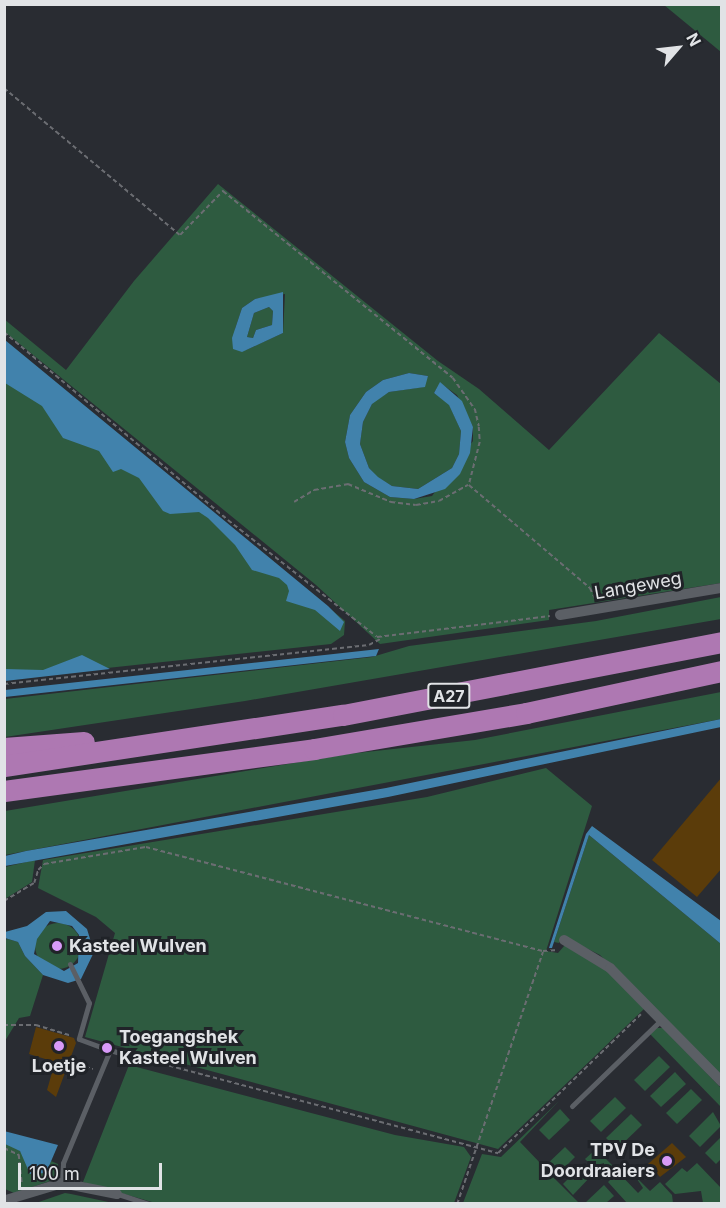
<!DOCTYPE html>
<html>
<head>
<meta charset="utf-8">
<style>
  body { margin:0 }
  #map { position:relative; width:726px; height:1208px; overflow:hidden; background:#292c32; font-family:Inter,sans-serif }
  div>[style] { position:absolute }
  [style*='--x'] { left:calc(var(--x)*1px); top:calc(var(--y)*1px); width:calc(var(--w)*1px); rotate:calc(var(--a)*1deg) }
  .green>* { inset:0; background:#2e5b40 }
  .round { border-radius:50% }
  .water>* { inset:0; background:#4182ac }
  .building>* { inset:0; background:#5b3c0a }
  .path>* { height:1.5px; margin-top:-0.75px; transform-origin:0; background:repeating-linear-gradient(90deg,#6b6d72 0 4.5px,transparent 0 7.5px) }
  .lane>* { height:5px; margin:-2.5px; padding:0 2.5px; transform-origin:2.5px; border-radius:2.5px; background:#5b5f65 }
  .street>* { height:10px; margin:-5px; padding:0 5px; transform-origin:5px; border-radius:5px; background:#5b5f65 }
  .highway>* { height:21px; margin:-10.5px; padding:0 10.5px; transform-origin:10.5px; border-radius:10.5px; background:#ae78b2 }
  .dots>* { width:16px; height:16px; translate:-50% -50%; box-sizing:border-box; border:3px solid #202328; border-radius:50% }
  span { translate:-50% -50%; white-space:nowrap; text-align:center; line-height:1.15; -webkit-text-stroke:6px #202328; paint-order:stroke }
  .shield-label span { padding:2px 4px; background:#202328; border:2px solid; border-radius:4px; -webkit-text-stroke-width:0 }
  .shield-label { font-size:16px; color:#e1e3e6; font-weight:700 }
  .street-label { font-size:18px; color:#e1e3e6 }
  .poi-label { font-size:18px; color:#e1e3e6; font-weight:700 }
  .left { translate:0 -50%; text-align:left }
  .right { translate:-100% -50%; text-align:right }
  .frame { position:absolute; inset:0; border:6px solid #e1e3e6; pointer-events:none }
  .north { position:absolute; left:648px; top:18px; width:60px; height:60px; -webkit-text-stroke:4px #202328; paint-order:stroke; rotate:62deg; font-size:16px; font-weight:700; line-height:24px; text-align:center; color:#e1e3e6 }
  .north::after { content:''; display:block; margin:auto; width:21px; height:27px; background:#e1e3e6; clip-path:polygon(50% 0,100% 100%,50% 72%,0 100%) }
  .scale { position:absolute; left:18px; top:1163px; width:144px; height:27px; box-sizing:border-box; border:3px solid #e1e3e6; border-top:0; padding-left:8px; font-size:18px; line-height:21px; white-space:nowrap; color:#e1e3e6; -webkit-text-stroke:4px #202328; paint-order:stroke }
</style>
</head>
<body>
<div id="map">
  <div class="green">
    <div style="clip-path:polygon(664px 5px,721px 5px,721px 52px)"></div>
    <div style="clip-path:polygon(evenodd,218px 184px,438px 361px,479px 389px,549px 450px,659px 333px,721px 384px,721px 583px,549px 610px,549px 620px,380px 644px,316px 585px,5px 332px,4px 319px,66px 370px,134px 281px,218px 184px,285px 294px,283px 333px,246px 350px,235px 329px,242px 308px,255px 299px,285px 294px,218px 184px,409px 373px,428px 376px,423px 387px,389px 392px,373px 402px,363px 422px,360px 444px,369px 468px,377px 477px,392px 486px,418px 489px,452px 468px,459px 454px,461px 431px,449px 404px,434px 393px,440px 383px,457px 395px,473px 427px,473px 441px,432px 496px,414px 499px,390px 497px,364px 482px,349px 458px,345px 442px,350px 415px,366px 392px,383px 380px,409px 373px)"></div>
    <div style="clip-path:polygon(269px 307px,273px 311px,272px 325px,256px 330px,253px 338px,247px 337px,254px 313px)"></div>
    <div style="clip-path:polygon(4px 340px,345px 621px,344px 635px,331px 644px,5px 679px)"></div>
    <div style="clip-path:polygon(721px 597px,721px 619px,245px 701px,5px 737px,5px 699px,372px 657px,409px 646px,596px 621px)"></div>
    <div style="clip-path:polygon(721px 692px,721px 719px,5px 855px,5px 811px,348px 754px,475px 740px)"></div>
    <div style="clip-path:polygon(546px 768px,592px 806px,546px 951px,558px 953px,565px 945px,603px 967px,644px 1009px,498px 1149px,85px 1037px,115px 933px,96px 917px,38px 888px,43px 860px,427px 797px)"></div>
    <div style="clip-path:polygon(589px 835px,721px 944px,721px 1077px,600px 955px,562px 936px,559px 943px,554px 942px)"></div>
    <div style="clip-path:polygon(35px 860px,32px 882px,5px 899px,5px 867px)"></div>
    <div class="round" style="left:35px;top:923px;width:46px;height:46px"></div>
    <div style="clip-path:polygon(8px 939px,18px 942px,25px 956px,43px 975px,30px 1016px,19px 1018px,5px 1041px,4px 940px)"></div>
    <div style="clip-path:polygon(657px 1028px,663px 1028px,721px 1088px,721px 1107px,650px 1034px)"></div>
    <div style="clip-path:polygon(659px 1056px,670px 1067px,645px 1091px,634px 1080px)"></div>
    <div style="clip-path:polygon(129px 1065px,395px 1135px,464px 1147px,471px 1157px,454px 1203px,152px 1202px,83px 1182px)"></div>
    <div style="clip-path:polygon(675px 1072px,686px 1084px,661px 1107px,650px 1096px)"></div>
    <div style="clip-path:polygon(691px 1089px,702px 1100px,677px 1124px,666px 1113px)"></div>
    <div style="clip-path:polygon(615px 1097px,626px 1108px,601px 1132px,590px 1121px)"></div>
    <div style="clip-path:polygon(559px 1101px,520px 1142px,544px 1167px,565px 1147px,575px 1157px,554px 1178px,579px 1203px,463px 1203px,482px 1154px,501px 1157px)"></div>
    <div style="clip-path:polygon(560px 1109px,570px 1120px,549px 1140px,539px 1130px)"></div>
    <div style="clip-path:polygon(713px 1112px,721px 1126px,700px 1147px,689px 1136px)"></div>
    <div style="clip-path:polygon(631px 1114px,642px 1125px,617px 1149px,606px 1138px)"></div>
    <div style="clip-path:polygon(721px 1137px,721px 1159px,716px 1164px,705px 1153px)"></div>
    <div style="clip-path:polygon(4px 1144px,16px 1146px,27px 1160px,46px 1173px,51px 1161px,58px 1164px,59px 1178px,14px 1193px,5px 1189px)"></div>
    <div style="clip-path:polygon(596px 1149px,616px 1169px,605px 1179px,585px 1159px)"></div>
    <div style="clip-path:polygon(697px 1163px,721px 1188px,721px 1203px,703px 1203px,701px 1191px,675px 1194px,665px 1184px,682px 1168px,687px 1172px)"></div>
    <div style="clip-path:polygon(583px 1164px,593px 1174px,573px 1195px,563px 1184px)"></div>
    <div style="clip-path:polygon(618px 1172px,638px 1193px,643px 1188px,635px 1176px,650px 1191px,660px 1182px,672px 1195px,673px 1203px,627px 1203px,608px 1182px)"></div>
    <div style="clip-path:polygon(604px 1185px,614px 1196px,606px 1203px,585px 1203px)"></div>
    <div style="clip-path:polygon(65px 1193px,71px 1194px,113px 1203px,33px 1204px)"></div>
  </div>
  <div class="water">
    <div style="clip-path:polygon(evenodd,283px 292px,283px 333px,242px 352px,233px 349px,232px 338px,242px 308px,255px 299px,283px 292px,269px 307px,273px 311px,272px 325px,256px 330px,253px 338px,247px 337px,254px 313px,269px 307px)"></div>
    <div style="clip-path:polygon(5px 340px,328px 606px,344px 622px,340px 631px,315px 610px,286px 601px,289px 591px,287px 585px,279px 578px,252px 570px,235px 545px,208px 518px,199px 512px,170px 514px,163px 511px,139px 478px,121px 469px,113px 472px,99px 451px,63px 438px,42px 406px,5px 383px)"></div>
    <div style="clip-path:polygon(409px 373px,428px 376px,425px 387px,389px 392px,372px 404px,363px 422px,360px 444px,369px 468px,378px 477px,392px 486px,418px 489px,452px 468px,459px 454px,461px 431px,449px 405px,434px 393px,440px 382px,462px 401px,473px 427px,470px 453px,460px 474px,445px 489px,414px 499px,390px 497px,364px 482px,349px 458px,345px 442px,350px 415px,366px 392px,383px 380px)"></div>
    <div style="clip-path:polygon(379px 649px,376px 656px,5px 697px,5px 690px)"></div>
    <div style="clip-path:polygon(82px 655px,110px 669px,5px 681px,5px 669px,43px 670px)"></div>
    <div style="clip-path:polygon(721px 719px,721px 727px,388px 797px,5px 866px,5px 856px,26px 851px,386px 788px)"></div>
    <div style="clip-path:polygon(592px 826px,721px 921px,721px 944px,589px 835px,552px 948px,549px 948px,586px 834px)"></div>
    <div style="clip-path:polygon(evenodd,66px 911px,87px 929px,94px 952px,81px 979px,68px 983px,43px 975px,25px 956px,18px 942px,5px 938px,5px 932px,27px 926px,46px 912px,66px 911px,50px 921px,72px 926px,79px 935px,78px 963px,64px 971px,34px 954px,37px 939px,50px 921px)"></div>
    <div style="clip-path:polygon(4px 1131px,58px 1145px,46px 1173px,30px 1174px,20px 1151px,5px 1144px)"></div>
  </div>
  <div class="building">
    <div style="clip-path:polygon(722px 777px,722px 868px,697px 897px,652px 860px)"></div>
    <div style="clip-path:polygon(36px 1027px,74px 1038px,76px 1043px,56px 1097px,47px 1090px,55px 1062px,29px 1054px)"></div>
    <div style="clip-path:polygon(672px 1143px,686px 1157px,660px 1177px,648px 1164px)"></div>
  </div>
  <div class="path">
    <div style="--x:4;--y:88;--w:229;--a:39.9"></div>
    <div style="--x:180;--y:235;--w:62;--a:-45.7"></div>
    <div style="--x:223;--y:191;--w:296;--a:39.1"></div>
    <div style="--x:453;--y:378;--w:38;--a:55"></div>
    <div style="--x:475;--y:409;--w:18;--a:77"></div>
    <div style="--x:479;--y:427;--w:15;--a:86"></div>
    <div style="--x:480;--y:442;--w:44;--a:104.3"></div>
    <div style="--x:469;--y:485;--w:159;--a:40.4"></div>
    <div style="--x:590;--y:588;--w:13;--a:63"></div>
    <div style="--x:4;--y:332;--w:292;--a:40"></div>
    <div style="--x:228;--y:520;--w:189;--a:38.1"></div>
    <div style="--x:377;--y:637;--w:174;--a:-6.9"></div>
    <div style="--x:294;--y:502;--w:23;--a:-31"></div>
    <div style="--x:314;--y:490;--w:35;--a:-10"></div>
    <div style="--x:348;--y:484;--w:47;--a:22.7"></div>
    <div style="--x:391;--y:502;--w:25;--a:7"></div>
    <div style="--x:416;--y:505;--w:23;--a:-10"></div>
    <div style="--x:439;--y:501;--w:33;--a:-29"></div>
    <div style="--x:4;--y:684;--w:367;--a:-6.1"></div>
    <div style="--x:369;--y:645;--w:15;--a:-28"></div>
    <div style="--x:4;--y:901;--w:35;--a:-31"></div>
    <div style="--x:34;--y:883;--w:14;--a:-73"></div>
    <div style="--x:38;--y:870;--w:8;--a:-45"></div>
    <div style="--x:44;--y:864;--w:103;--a:-9.5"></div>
    <div style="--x:146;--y:847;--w:410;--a:14.7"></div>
    <div style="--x:543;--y:951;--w:15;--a:-4"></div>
    <div style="--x:4;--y:1025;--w:32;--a:0"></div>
    <div style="--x:36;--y:1025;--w:37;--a:17"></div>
    <div style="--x:133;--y:1056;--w:378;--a:14.9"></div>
    <div style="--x:498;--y:1153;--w:199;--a:-44.2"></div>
    <div style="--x:71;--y:1062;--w:23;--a:18"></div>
    <div style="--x:4;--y:1148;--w:17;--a:25"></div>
    <div style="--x:19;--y:1155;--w:29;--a:84"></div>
    <div style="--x:457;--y:1204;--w:266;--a:-71.2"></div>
  </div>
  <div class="lane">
    <div style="--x:70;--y:964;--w:43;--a:64"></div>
    <div style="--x:89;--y:1003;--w:37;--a:106"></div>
    <div style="--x:79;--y:1039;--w:33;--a:20"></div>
    <div style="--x:572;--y:1106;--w:124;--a:-44"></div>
    <div style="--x:62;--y:1183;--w:20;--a:-87"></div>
    <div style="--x:63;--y:1163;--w:122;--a:-67.4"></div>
    <div style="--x:110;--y:1050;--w:17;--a:17"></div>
    <div style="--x:118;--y:1194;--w:32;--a:18"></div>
  </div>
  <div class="street">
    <div style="--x:560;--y:615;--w:164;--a:-9.5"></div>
    <div style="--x:564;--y:940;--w:54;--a:31.3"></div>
    <div style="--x:610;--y:968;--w:160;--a:45.5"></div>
    <div style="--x:6;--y:1200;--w:59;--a:-16.9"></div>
    <div style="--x:62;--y:1183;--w:56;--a:11.3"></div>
  </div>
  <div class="highway">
    <div style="--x:4;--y:748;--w:80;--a:-4.3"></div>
    <div style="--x:4;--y:766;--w:343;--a:-8.6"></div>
    <div style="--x:343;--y:715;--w:386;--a:-10.9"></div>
    <div style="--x:4;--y:791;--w:313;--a:-7.7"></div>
    <div style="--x:314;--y:749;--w:215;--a:-9.6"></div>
    <div style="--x:526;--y:713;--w:200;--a:-12.1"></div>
  </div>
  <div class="dots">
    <div style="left:57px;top:946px;background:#d89af8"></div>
    <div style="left:59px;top:1046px;background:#d89af8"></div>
    <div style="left:107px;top:1048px;background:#d89af8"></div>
    <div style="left:667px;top:1161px;background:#d89af8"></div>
  </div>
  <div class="shield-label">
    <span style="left:449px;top:696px">A27</span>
  </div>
  <div class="street-label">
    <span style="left:638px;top:586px;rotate:-10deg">Langeweg</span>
  </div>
  <div class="poi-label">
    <span class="left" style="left:69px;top:946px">Kasteel Wulven</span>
    <span class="left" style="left:119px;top:1048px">Toegangshek<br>Kasteel Wulven</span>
    <span style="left:59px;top:1066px">Loetje</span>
    <span class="right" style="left:655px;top:1161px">TPV De<br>Doordraaiers</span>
  </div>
  <div class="frame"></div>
  <div class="north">N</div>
  <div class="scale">100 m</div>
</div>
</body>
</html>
